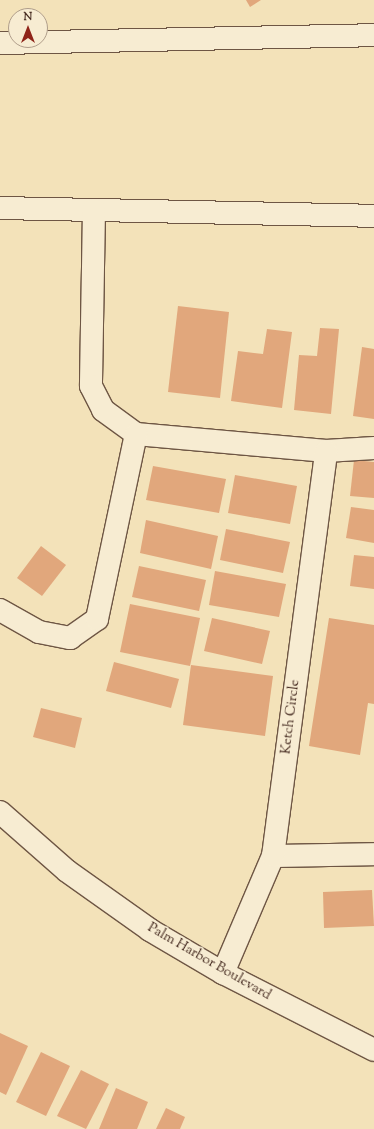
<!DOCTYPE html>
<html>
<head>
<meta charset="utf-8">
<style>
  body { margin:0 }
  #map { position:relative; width:374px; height:1129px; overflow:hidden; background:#f3e2b9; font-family:"Sorts Mill Goudy",serif }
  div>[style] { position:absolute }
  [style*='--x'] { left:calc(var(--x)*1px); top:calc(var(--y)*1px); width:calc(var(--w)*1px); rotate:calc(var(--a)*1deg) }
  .building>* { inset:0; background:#e1a77c }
  .roads { filter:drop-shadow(1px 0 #6e5644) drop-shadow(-1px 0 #6e5644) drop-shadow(0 1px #6e5644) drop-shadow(0 -1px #6e5644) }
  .street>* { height:22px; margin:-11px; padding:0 11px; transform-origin:11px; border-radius:11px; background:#f7ecd2 }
  .secondary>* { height:22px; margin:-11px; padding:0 11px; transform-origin:11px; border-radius:11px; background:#f7ecd2 }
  span { translate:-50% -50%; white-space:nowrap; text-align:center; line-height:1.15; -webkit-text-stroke:3.5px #f7ecd2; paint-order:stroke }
  .street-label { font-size:14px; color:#42271d }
  .north { position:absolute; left:8px; top:8px; width:40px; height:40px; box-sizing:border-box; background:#f7ecd2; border:1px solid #af9d8a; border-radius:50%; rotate:0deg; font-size:11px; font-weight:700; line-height:16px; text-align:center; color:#42271d }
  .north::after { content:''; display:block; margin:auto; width:14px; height:18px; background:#8f2418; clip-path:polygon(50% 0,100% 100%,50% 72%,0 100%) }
</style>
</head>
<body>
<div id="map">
  <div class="building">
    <div style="clip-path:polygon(246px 0,261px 0,250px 7px)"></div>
    <div style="clip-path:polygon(178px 306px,229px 312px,220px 398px,168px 392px)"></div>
    <div style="clip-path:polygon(320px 328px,339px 329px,331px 414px,294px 410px,299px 355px,317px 356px)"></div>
    <div style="clip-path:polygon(267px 329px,292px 332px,282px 408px,231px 401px,238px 351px,263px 354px)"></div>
    <div style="clip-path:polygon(362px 347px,374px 349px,374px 419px,353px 416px)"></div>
    <div style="clip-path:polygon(354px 460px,374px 462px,374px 498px,350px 496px)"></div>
    <div style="clip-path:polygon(153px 466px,226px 479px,219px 513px,146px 500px)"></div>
    <div style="clip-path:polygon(235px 475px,297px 486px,290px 524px,228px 513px)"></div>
    <div style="clip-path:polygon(351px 507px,374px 510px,374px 543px,346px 538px)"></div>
    <div style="clip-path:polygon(146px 520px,218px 536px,211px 569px,140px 553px)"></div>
    <div style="clip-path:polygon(226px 529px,290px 542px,283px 573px,220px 560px)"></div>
    <div style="clip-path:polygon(41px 546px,66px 565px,42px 596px,17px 578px)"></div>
    <div style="clip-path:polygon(354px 555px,374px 557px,374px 589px,350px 586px)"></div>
    <div style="clip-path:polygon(139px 566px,206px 580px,199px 611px,132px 597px)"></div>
    <div style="clip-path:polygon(215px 571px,286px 584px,279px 617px,209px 605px)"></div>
    <div style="clip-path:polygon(130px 604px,200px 618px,190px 666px,120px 652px)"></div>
    <div style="clip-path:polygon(212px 618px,270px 631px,262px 664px,204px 651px)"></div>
    <div style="clip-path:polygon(329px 618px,374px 625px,374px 704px,368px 703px,360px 755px,309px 746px)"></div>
    <div style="clip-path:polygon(114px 662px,179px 679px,171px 708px,106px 691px)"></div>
    <div style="clip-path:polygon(191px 665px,273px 676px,265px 736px,183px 725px)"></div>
    <div style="clip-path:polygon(41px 708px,82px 718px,75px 748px,33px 737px)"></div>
    <div style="clip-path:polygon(372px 890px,374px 926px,324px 928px,323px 892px)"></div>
    <div style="clip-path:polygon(0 1033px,28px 1046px,6px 1095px,0 1092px)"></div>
    <div style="clip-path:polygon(41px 1052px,70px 1066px,46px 1116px,16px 1102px)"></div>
    <div style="clip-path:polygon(81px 1070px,109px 1084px,86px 1129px,57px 1116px)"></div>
    <div style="clip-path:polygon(116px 1088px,148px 1102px,137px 1129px,99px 1129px)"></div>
    <div style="clip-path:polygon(166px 1108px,185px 1117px,180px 1129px,156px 1129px)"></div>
  </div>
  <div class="roads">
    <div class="street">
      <div style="--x:0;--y:43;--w:374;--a:-1.2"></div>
      <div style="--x:0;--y:208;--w:374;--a:1.2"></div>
      <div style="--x:94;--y:210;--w:176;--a:91"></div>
      <div style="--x:91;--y:386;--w:27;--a:63"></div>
      <div style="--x:103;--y:410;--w:41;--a:36"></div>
      <div style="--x:136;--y:434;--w:191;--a:5.1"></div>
      <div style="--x:326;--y:451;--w:48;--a:-3.6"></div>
      <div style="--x:0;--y:610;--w:45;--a:29.4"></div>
      <div style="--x:39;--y:632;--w:32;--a:11"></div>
      <div style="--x:70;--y:638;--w:33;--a:-35"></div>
      <div style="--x:97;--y:619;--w:189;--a:-78.1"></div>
      <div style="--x:273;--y:856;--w:101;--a:-1.1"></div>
      <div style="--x:223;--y:973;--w:127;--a:-66.9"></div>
      <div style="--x:273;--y:856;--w:408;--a:-82.5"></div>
    </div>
    <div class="secondary">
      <div style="--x:0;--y:812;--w:89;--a:41.4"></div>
      <div style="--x:67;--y:871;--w:102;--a:35.4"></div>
      <div style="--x:150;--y:930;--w:85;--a:30.5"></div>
      <div style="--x:223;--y:973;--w:169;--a:27"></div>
    </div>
  </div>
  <div class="street-label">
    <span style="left:291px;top:717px;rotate:-83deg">Ketch Circle</span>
    <span style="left:209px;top:962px;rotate:30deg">Palm Harbor Boulevard</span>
  </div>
  <div class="north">N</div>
</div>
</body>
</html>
